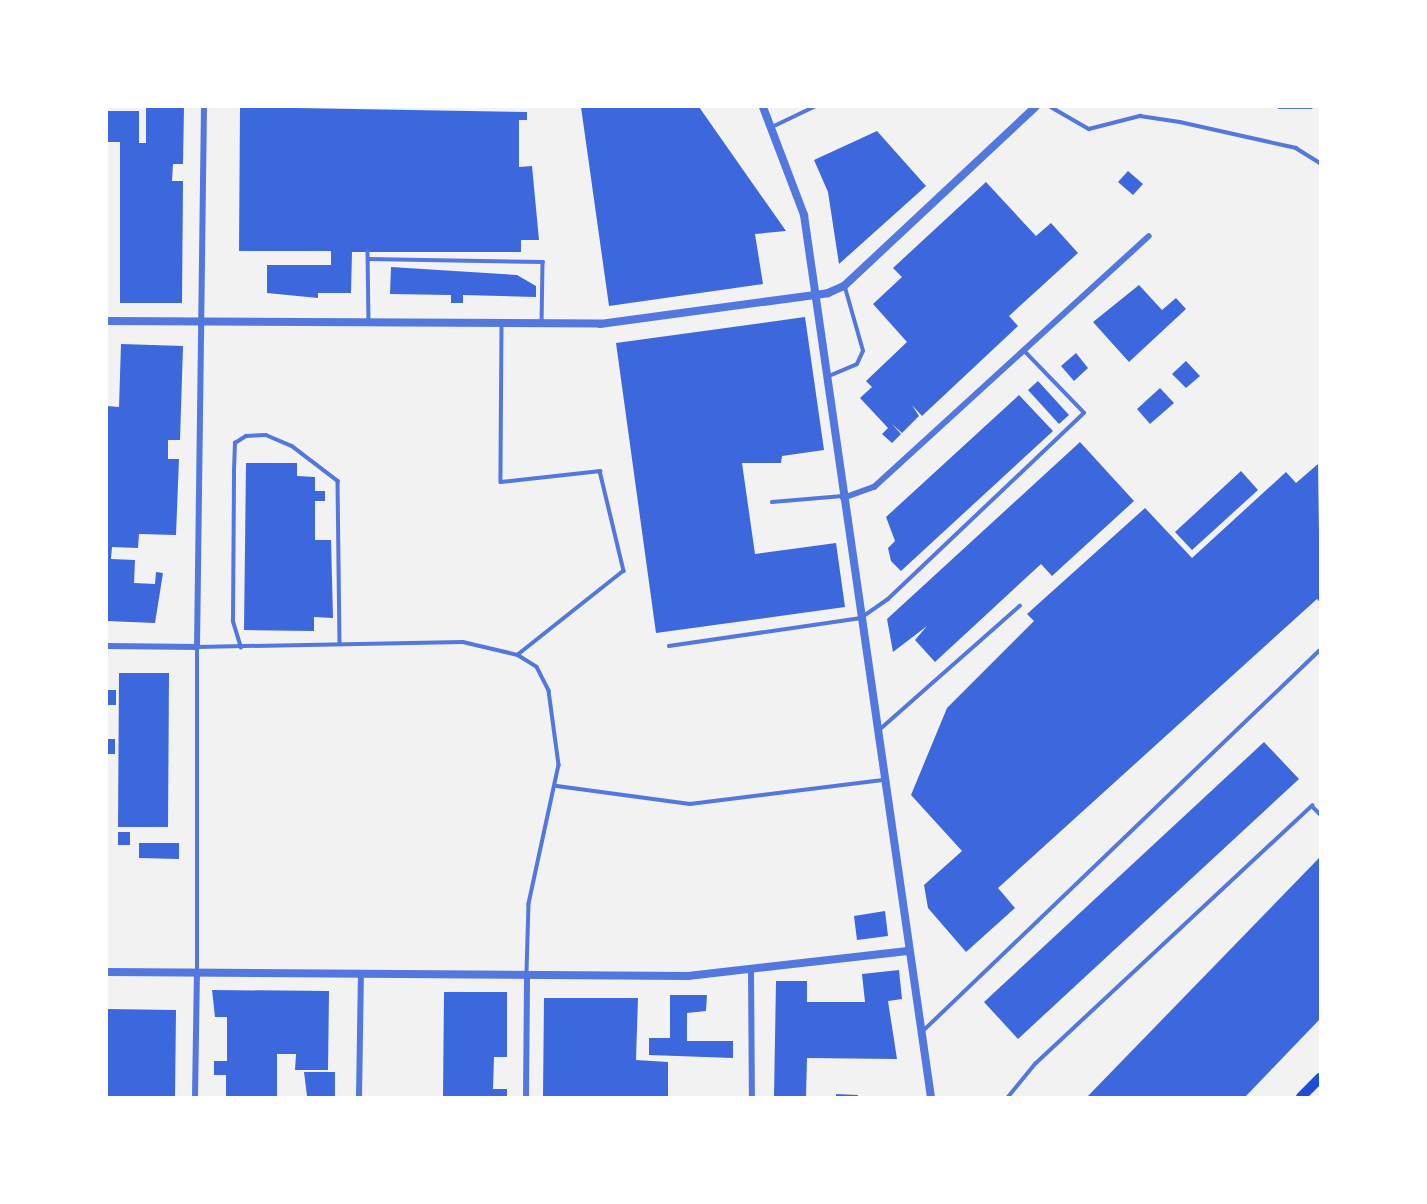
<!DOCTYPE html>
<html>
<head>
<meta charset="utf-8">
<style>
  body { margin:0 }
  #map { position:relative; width:1427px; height:1204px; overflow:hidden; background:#f2f2f2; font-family:"Noto Sans",sans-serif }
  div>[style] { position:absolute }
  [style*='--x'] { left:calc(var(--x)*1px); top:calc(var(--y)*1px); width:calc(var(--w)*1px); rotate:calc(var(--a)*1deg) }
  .building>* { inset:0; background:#3d67dc }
  .service>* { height:3.5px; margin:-1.75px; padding:0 1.75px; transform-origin:1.75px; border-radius:1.75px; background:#5277de }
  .minor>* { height:6px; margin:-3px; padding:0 3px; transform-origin:3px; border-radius:3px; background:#5277de }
  .tertiary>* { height:8px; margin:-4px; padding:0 4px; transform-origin:4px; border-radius:4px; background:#5277de }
  .trunk>* { height:10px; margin:-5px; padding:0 5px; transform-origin:5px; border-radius:5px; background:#1d4ed8 }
  span { translate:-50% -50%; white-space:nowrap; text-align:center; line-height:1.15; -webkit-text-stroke:5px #fff; paint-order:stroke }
  .frame { position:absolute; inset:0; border:108px solid #fff; pointer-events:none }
</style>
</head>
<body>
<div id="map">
  <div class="building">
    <div style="clip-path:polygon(146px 107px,184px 107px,183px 164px,173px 164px,172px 181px,183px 181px,182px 303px,120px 303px,120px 142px,107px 142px,107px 111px,139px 111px,139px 143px,146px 143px)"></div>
    <div style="clip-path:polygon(240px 107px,527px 112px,527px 120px,519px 120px,519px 167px,532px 166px,539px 240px,521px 240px,521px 252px,352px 252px,351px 293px,318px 293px,318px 298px,267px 293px,267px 265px,331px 265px,331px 251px,239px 251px)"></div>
    <div style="clip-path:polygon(581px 107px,699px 107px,786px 231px,755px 234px,763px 284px,609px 306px)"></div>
    <div style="clip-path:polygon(877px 131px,926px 186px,839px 264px,828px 192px,814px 160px)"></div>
    <div style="clip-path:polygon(1128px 171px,1143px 184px,1133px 195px,1118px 182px)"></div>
    <div style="clip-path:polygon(986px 182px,1036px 236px,1051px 223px,1078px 253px,1009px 316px,1018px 326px,922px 416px,912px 405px,919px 416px,902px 433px,892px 424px,901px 434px,892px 443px,882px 434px,888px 428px,860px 398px,872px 387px,866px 381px,907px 342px,873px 304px,902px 277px,893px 268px)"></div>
    <div style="clip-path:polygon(391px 267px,517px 275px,536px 286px,536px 297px,463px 295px,463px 303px,451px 303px,451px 295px,390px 294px)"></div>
    <div style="clip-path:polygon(1139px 285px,1162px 310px,1176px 298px,1186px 309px,1129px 362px,1093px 322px)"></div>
    <div style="clip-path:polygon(805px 317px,824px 450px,782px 456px,781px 463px,742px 463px,755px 554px,836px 543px,845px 607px,656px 633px,616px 343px)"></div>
    <div style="clip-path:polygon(121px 344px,183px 346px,180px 440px,168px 440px,168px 459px,179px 459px,176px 535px,139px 534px,138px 548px,112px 547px,111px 559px,135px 560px,134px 583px,155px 584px,156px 572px,163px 573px,155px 623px,107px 621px,107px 406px,119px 407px)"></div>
    <div style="clip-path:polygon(1076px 353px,1088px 368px,1074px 381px,1061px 366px)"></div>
    <div style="clip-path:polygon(1186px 361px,1200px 376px,1186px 388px,1172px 374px)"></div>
    <div style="clip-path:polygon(1038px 381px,1069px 415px,1059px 424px,1028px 390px)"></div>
    <div style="clip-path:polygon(1160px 388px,1174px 403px,1150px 424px,1137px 409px)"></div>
    <div style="clip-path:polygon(1019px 395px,1053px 431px,901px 571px,891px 561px,888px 548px,895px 541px,886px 517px)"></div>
    <div style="clip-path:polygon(1080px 442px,1134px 501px,1052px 576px,1041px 564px,935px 662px,915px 640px,927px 626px,893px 652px,887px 619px)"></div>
    <div style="clip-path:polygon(246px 463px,297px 463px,297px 476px,315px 477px,315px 491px,325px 491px,325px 501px,315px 501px,315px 540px,331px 540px,333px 618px,314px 617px,314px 631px,244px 630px)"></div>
    <div style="clip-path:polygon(1318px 464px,1320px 602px,1317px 599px,998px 888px,1015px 908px,966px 952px,928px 908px,924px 885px,962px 851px,911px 795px,947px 708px,1034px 621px,1027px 614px,1145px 508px,1192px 558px,1286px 472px,1296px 483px)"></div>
    <div style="clip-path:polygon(1241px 471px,1258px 490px,1192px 550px,1175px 532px)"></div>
    <div style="clip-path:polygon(119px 673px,169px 673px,168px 827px,118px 827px)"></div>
    <div style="clip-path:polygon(107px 690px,116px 690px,116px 705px,107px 705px)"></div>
    <div style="clip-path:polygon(107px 739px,115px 739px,115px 754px,107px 754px)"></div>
    <div style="clip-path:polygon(1264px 742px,1299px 779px,1018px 1039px,984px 1002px)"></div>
    <div style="clip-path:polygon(118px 832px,130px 832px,130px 845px,118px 845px)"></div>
    <div style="clip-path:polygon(139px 843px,179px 843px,179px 859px,139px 858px)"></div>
    <div style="clip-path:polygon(1320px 857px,1320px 1019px,1245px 1097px,1087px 1097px)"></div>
    <div style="clip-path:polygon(885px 911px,888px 936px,857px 940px,854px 916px)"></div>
    <div style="clip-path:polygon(899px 970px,902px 999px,888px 1001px,897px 1059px,807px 1058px,806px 1097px,774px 1097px,776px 981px,807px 981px,807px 1002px,865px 1002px,862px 974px)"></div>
    <div style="clip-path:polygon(212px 990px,329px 991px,328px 1070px,295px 1070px,296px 1054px,277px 1054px,277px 1097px,226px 1097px,226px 1075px,214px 1075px,214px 1061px,227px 1061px,227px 1017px,215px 1017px)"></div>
    <div style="clip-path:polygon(444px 992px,507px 992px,507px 1057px,494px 1057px,493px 1089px,507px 1089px,507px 1097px,443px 1097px)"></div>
    <div style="clip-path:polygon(670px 995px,707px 995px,706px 1011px,687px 1013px,687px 1041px,733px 1041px,733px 1058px,649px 1055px,649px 1038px,670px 1038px)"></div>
    <div style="clip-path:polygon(544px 998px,638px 998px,636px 1060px,668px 1062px,668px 1097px,543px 1097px)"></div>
    <div style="clip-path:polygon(107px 1009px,176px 1010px,175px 1097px,107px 1097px)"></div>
    <div style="clip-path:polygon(304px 1072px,335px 1072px,335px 1097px,307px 1096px)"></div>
    <div style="clip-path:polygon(836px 1094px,858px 1095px,858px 1097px,836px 1097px)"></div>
  </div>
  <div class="service">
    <div style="--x:1051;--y:107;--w:44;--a:30.1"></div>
    <div style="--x:1089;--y:129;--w:53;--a:-14.3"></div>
    <div style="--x:1140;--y:116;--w:40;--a:8.5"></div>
    <div style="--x:1180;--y:122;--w:119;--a:12.6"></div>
    <div style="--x:1296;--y:148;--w:28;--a:32"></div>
    <div style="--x:1279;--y:107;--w:32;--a:0"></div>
    <div style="--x:772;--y:127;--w:47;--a:-25.5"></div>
    <div style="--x:368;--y:251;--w:70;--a:89.2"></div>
    <div style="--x:368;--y:259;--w:175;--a:1"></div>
    <div style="--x:543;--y:262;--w:61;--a:90.9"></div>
    <div style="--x:502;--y:325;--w:157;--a:90.4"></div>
    <div style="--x:501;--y:482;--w:100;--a:-6.3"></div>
    <div style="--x:600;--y:471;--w:103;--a:76.5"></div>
    <div style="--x:624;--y:571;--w:135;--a:141.6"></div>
    <div style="--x:829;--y:376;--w:30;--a:-23"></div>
    <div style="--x:857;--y:364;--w:14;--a:-65"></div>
    <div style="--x:863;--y:351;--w:66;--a:-105.9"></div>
    <div style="--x:772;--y:502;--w:71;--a:-4.8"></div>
    <div style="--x:669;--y:646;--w:194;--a:-8.3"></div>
    <div style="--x:861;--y:618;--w:33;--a:-35"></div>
    <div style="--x:888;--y:599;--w:270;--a:-43.5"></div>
    <div style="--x:1084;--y:413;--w:86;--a:-134.1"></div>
    <div style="--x:241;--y:648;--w:28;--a:-107"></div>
    <div style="--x:233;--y:621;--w:150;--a:-89.6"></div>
    <div style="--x:234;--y:471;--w:28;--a:-88"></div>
    <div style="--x:235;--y:443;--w:13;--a:-32"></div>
    <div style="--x:246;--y:436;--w:20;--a:-3"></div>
    <div style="--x:266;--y:435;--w:28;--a:23"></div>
    <div style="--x:292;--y:446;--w:58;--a:37.3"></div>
    <div style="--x:338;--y:481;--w:161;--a:89.3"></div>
    <div style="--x:878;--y:731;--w:189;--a:-41.4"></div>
    <div style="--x:557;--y:786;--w:134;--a:7.7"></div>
    <div style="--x:690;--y:804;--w:194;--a:-7.1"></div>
    <div style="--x:197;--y:973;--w:326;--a:-90"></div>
    <div style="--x:197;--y:647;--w:266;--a:-1.1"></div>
    <div style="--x:463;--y:642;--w:57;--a:13.3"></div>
    <div style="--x:518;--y:655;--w:22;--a:32"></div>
    <div style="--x:537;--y:667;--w:27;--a:63"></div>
    <div style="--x:549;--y:691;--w:75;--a:82.3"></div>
    <div style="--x:559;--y:765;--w:142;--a:102.2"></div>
    <div style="--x:529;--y:904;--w:69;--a:91.7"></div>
    <div style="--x:922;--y:1032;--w:550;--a:-43.82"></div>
    <div style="--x:1008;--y:1097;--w:43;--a:-50.7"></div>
    <div style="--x:1035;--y:1064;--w:379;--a:-43"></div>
    <div style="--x:1312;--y:806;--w:11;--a:45"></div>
  </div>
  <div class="minor">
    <div style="--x:843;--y:498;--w:33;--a:-20"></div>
    <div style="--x:874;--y:487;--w:372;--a:-42.4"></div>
    <div style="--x:107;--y:646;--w:90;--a:0.6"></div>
    <div style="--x:197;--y:647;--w:540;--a:-89.26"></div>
    <div style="--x:751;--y:969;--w:128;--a:89.6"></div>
    <div style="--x:195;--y:1097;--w:124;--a:-89.1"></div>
    <div style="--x:359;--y:1097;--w:124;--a:-89.1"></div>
    <div style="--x:526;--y:1097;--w:122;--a:-89.5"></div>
  </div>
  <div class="tertiary">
    <div style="--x:763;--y:107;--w:116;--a:69.2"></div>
    <div style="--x:804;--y:215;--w:891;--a:81.81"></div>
    <div style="--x:107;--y:321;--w:493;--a:0.3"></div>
    <div style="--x:600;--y:324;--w:230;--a:-7.7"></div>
    <div style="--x:828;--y:293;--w:17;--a:-24"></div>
    <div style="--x:844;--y:286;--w:262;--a:-43.1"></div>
    <div style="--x:107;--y:972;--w:581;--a:0.39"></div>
    <div style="--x:688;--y:976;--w:221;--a:-6.5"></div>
  </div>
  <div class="trunk">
    <div style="--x:1301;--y:1097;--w:27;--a:-45"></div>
  </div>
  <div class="frame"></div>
</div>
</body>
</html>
